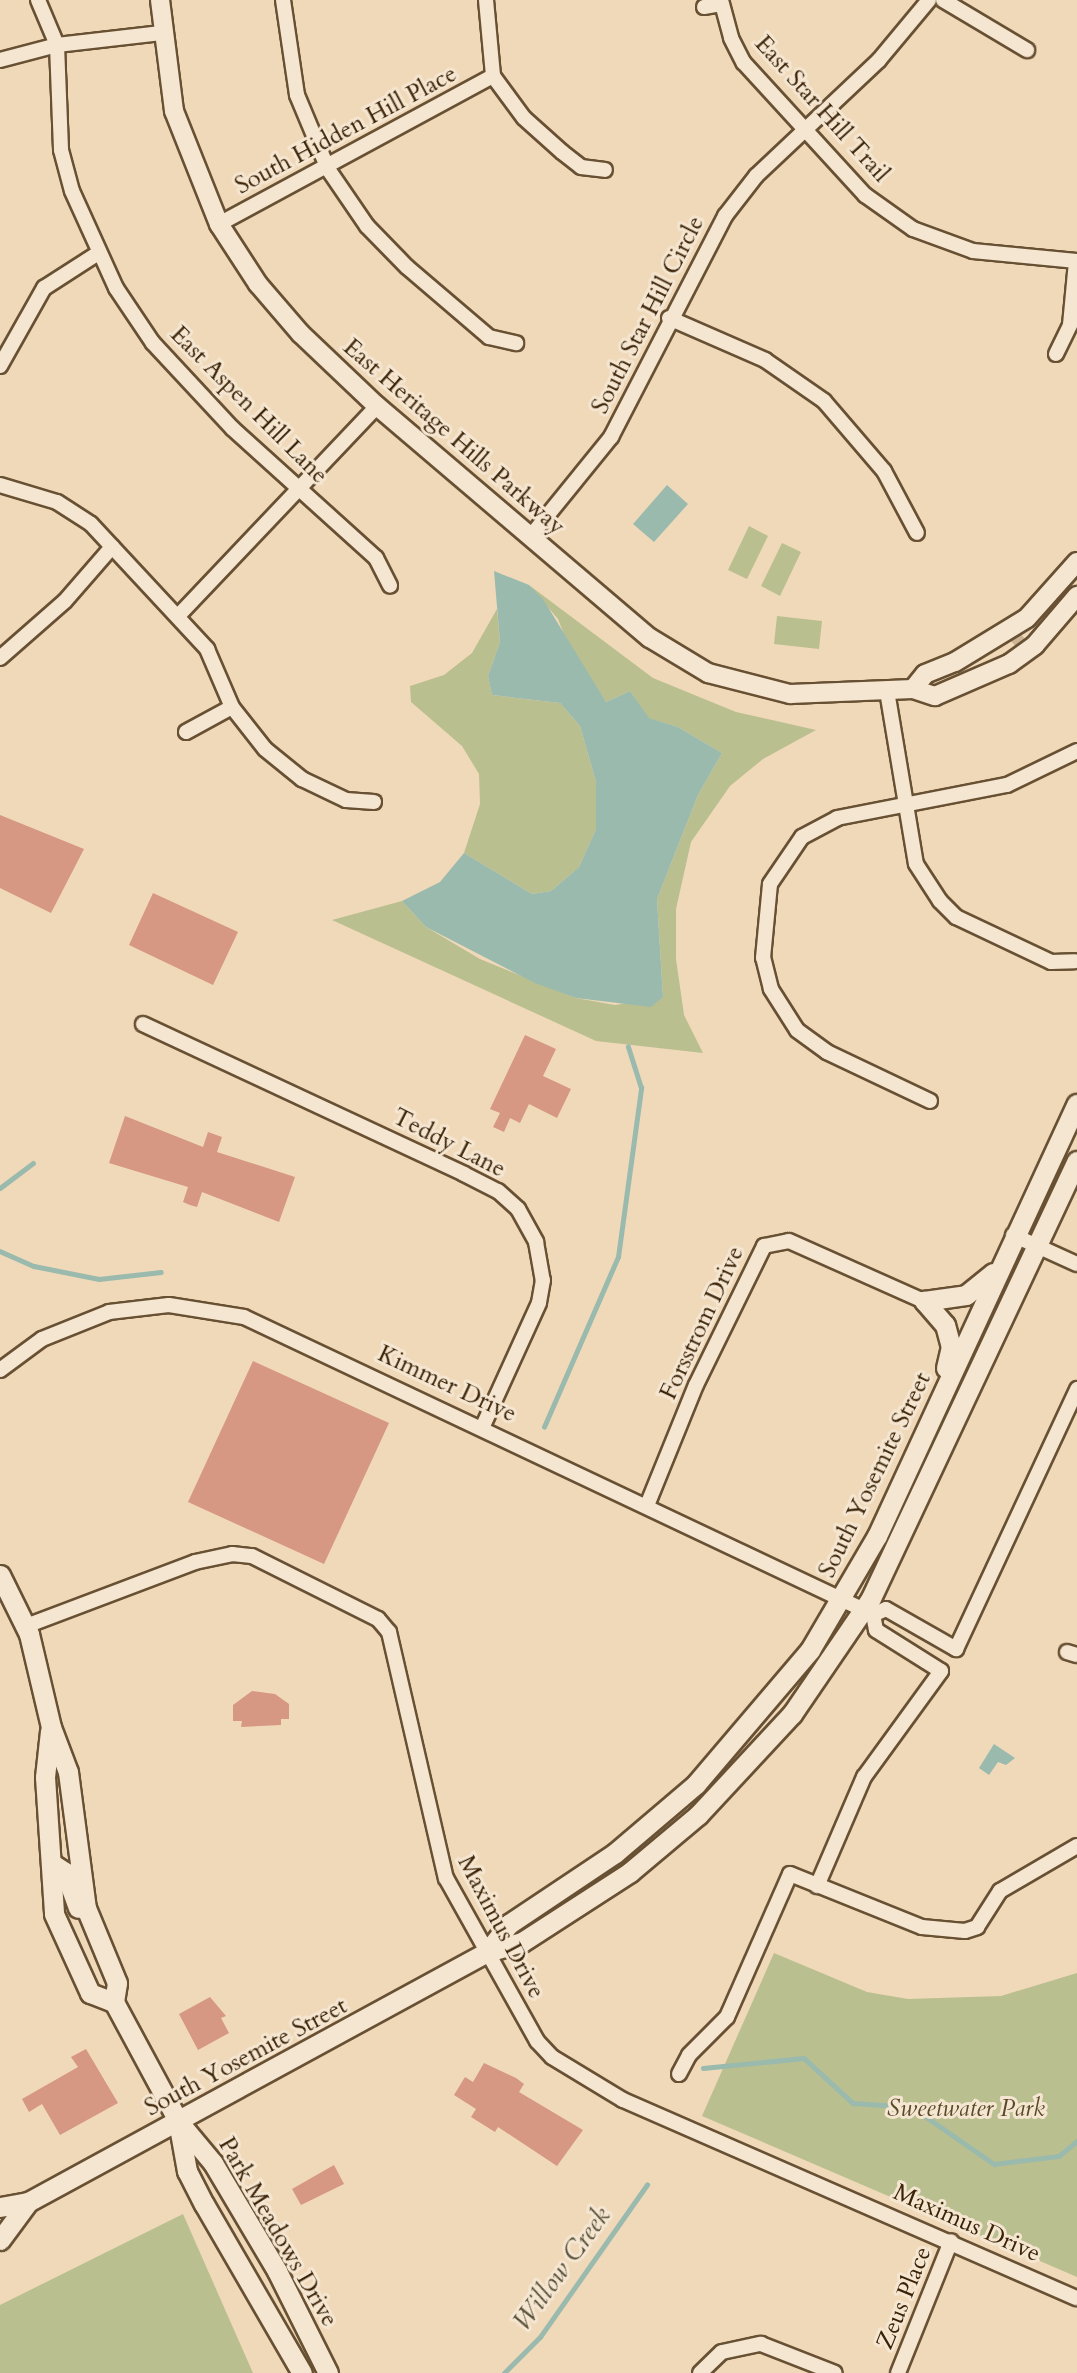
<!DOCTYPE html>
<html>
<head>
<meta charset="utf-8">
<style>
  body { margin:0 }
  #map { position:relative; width:1077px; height:2373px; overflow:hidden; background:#f0d9b9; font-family:Cardo,serif }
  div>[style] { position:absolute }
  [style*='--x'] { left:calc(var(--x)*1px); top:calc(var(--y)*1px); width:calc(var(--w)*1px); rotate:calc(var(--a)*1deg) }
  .green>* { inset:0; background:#babf8f }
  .water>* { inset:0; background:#9abaae }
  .stream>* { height:4.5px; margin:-2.25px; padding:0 2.25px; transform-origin:2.25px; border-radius:2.25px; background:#9abaae }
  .building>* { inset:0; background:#d69783 }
  .tertiary-tunnel>* { height:18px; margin-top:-9px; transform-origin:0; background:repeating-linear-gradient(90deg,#ccb495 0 18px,transparent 0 27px) }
  .roads { filter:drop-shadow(2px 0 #685033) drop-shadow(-2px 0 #685033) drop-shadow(0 2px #685033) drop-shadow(0 -2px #685033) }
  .minor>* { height:14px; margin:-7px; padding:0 7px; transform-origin:7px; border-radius:7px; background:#f5e6d2 }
  .tertiary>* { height:18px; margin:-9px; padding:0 9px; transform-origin:9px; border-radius:9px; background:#f5e6d2 }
  .secondary>* { height:19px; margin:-9.5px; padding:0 9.5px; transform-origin:9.5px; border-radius:9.5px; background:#f5e6d2 }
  span { translate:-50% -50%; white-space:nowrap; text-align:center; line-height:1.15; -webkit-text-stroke:6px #f5e6d2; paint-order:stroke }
  .street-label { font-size:24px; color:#3a2206 }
  .park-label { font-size:24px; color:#5a4928; font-style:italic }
  .water-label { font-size:26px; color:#575038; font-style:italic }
</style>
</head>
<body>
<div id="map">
  <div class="green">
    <div style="clip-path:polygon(749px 526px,768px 536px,747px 579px,728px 570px)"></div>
    <div style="clip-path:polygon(782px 543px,801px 552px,780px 596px,761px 586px)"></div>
    <div style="clip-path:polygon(529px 585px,653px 678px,736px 712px,816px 730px,763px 759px,730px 786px,691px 842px,676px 909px,676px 959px,684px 1015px,703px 1053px,596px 1041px,332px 920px,402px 901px,426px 927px,480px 959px,576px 998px,615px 1005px,663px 997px,657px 899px,698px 795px,722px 753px,678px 727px,648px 718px,630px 691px,606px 702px,569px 647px,558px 619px)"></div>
    <div style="clip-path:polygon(497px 609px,500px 642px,488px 676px,492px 695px,560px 703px,580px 726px,596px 782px,596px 829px,579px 867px,551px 891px,532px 894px,464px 853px,480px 804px,479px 774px,462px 746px,411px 702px,410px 686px,444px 675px,472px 653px)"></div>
    <div style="clip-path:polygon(777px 616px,822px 621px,819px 649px,774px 644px)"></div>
    <div style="clip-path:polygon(774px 1953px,867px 1992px,908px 1999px,1001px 1996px,1077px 1973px,1077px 2277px,702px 2116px)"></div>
    <div style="clip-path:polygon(183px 2214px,253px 2373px,0 2373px,0 2305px)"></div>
  </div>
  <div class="water">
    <div style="clip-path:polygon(667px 485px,688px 504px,654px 542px,633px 524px)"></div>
    <div style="clip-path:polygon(494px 571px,529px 585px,543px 599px,606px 702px,630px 691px,649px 718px,678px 727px,722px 753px,698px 795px,657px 899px,663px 997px,651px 1007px,576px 998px,535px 983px,426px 927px,402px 901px,440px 882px,464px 853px,532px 894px,551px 891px,579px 867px,596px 829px,596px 782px,580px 726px,560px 703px,492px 695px,488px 676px,500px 642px)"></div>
    <div style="clip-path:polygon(994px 1744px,1015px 1758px,1006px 1765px,998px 1762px,989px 1775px,979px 1768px)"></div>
  </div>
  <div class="stream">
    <div style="--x:0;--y:1188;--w:41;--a:-37.1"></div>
    <div style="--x:0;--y:1251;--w:37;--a:24"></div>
    <div style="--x:34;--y:1266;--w:66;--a:11.3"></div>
    <div style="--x:99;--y:1279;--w:62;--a:-6.4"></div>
    <div style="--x:544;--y:1427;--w:185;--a:-66.5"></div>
    <div style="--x:618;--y:1257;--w:171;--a:-82.2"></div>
    <div style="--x:641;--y:1088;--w:43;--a:-107.6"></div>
    <div style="--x:703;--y:2068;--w:101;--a:-5.7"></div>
    <div style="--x:804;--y:2058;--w:67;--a:42.6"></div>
    <div style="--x:853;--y:2103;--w:59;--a:3.9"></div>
    <div style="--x:912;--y:2107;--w:100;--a:34.8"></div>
    <div style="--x:994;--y:2164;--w:65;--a:-7"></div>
    <div style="--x:1059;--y:2156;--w:23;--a:-40"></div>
    <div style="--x:504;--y:2373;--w:51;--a:-45"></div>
    <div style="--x:540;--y:2337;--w:186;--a:-54.9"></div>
  </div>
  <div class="building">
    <div style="clip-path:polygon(0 815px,84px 849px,51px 913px,0 888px)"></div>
    <div style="clip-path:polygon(153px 893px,238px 932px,213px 985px,129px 945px)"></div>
    <div style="clip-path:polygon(525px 1035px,556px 1049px,543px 1076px,571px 1089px,557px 1118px,529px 1104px,520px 1123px,510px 1118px,504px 1132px,493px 1127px,500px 1113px,490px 1109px)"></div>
    <div style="clip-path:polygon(125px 1116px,203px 1147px,208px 1132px,222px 1137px,217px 1152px,295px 1177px,279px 1222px,202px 1192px,197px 1207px,190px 1205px,183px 1202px,188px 1187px,109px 1163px)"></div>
    <div style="clip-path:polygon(253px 1361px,389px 1423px,324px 1564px,188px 1502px)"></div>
    <div style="clip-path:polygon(252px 1691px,275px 1694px,289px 1704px,289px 1719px,281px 1719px,281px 1725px,241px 1727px,242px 1721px,233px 1721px,233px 1705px)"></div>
    <div style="clip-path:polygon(210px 1997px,226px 2016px,221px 2018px,229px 2033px,198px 2050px,179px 2014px)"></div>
    <div style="clip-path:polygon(86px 2049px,118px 2103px,60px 2135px,42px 2104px,29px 2112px,22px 2099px,78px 2067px,71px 2057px)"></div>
    <div style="clip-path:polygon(484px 2063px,516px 2078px,524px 2084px,519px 2092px,583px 2130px,557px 2166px,498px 2127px,495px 2132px,471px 2117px,476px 2109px,454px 2095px,465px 2077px,473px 2082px)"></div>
    <div style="clip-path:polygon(334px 2165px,344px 2184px,301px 2205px,292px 2189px)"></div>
  </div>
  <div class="tertiary-tunnel">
    <div style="--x:1010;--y:640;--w:12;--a:-42"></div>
  </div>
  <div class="roads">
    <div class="minor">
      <div style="--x:38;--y:0;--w:49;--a:67.1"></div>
      <div style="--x:57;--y:45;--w:105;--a:87.8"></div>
      <div style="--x:61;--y:150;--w:42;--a:75"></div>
      <div style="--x:72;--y:191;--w:107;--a:65.6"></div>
      <div style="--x:116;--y:288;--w:66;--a:56.1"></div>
      <div style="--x:153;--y:343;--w:116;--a:47.1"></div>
      <div style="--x:232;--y:428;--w:194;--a:42.1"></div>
      <div style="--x:376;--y:558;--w:31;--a:63"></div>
      <div style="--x:283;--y:0;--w:96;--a:81.6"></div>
      <div style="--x:297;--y:95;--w:80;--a:67.3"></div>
      <div style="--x:328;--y:169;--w:69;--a:55.6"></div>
      <div style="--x:367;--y:226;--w:57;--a:45.7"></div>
      <div style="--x:407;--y:267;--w:108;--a:40.5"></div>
      <div style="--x:489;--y:337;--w:28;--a:13"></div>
      <div style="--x:486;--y:0;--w:76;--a:84.7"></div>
      <div style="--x:493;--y:76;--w:52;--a:53.6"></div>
      <div style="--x:524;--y:118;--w:51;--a:41.8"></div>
      <div style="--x:562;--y:152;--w:24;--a:38"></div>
      <div style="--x:581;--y:167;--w:24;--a:7"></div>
      <div style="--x:721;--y:0;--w:39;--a:75"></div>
      <div style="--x:731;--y:38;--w:28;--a:63"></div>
      <div style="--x:744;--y:63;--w:179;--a:47.5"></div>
      <div style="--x:865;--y:195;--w:59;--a:35.3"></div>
      <div style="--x:913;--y:229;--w:64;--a:20.1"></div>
      <div style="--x:973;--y:251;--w:104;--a:5.5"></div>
      <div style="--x:943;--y:0;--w:98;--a:30.8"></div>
      <div style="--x:704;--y:7;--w:17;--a:-10"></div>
      <div style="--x:0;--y:60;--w:59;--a:-14.7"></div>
      <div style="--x:57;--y:45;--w:105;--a:-6.6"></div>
      <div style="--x:219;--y:224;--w:311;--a:-28.4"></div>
      <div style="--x:669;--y:318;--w:105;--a:23.6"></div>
      <div style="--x:765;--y:360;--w:72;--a:34.8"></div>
      <div style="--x:824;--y:401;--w:92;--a:49.4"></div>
      <div style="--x:884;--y:471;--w:70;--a:62"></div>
      <div style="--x:1056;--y:354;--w:32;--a:-64"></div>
      <div style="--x:1070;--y:325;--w:64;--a:-84.6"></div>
      <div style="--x:0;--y:366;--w:90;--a:-60.6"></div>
      <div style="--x:44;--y:288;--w:63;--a:-32.7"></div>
      <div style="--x:0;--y:485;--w:59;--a:16.6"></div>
      <div style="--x:57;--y:502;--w:40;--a:32.9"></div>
      <div style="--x:91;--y:524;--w:171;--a:47.1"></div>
      <div style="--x:207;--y:649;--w:63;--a:66.7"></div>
      <div style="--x:232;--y:707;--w:53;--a:51.8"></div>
      <div style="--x:265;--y:749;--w:48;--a:39"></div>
      <div style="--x:302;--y:779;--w:49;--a:25.5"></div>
      <div style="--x:346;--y:800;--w:28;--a:4"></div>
      <div style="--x:530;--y:537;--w:129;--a:-51"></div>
      <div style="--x:611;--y:437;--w:249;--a:-62.7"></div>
      <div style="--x:725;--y:216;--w:51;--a:-52.2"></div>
      <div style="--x:756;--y:176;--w:169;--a:-43.3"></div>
      <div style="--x:879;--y:60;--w:78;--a:-50.2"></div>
      <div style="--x:178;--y:616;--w:289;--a:-46.5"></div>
      <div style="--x:0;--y:658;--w:86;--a:-41.2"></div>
      <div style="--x:65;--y:601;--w:72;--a:-49"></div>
      <div style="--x:887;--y:691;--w:175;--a:80.5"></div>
      <div style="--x:916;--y:864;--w:44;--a:57"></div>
      <div style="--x:940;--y:901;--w:23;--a:45"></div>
      <div style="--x:956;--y:917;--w:105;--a:25.3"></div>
      <div style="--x:1051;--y:962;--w:24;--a:-2"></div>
      <div style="--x:186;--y:732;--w:52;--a:-28.5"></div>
      <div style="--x:143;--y:1024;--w:354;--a:25"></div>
      <div style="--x:464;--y:1174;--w:38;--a:27"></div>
      <div style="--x:498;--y:1191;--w:27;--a:42"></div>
      <div style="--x:518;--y:1209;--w:38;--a:61"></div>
      <div style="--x:536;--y:1242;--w:39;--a:80"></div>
      <div style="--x:543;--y:1280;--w:23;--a:100"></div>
      <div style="--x:539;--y:1303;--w:135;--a:114.5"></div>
      <div style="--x:930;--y:1101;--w:114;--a:-154.6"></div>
      <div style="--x:827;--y:1052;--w:37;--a:-144"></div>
      <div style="--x:797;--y:1030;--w:49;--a:-122.4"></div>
      <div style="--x:771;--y:989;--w:32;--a:-104"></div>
      <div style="--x:763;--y:958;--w:74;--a:-84.6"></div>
      <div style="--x:770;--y:884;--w:57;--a:-55.8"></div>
      <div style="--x:802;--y:837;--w:40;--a:-28"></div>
      <div style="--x:837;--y:818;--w:173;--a:-11"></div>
      <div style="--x:1007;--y:785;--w:78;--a:-25.9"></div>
      <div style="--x:1013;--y:1235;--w:70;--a:24.4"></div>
      <div style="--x:0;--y:1370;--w:52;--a:-36.4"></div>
      <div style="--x:42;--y:1339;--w:72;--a:-21.9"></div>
      <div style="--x:109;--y:1312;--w:60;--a:-6.7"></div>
      <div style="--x:169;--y:1305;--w:76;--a:9.1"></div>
      <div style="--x:244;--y:1317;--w:686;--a:25.29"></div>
      <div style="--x:648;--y:1503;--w:127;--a:-67.9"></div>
      <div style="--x:696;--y:1385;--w:155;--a:-63.9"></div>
      <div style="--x:764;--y:1246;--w:25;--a:-11"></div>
      <div style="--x:789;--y:1241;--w:148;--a:24"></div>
      <div style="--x:26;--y:1626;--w:181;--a:-20.7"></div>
      <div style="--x:195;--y:1562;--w:38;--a:-12"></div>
      <div style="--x:232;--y:1554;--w:20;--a:6"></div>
      <div style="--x:252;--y:1556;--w:141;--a:26.6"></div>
      <div style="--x:378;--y:1619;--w:17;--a:50"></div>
      <div style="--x:389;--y:1632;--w:253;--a:77"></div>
      <div style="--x:446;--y:1878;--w:187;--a:60.8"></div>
      <div style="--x:537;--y:2041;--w:22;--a:47"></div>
      <div style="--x:552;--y:2057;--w:83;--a:31.2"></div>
      <div style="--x:623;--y:2100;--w:495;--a:23.6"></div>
      <div style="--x:1067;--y:1652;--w:10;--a:17"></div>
      <div style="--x:817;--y:1886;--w:119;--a:-66.7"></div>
      <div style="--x:864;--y:1777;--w:131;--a:-54"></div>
      <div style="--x:941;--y:1671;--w:77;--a:-147.8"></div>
      <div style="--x:876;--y:1630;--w:15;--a:-101"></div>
      <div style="--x:873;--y:1615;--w:14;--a:-25"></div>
      <div style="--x:886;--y:1609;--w:81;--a:29.7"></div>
      <div style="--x:956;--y:1649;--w:287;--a:-65"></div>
      <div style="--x:679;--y:2074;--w:21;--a:-62"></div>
      <div style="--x:689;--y:2055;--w:54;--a:-45"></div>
      <div style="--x:727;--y:2017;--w:156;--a:-66.2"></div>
      <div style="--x:790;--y:1874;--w:142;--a:21.9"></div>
      <div style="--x:922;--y:1927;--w:43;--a:5.3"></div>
      <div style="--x:965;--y:1931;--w:13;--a:-18"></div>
      <div style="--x:977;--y:1927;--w:43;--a:-57.4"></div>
      <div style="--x:1000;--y:1891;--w:89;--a:-30.3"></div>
      <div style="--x:700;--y:2373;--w:30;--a:-44"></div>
      <div style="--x:722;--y:2352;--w:40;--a:-12"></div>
      <div style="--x:761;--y:2344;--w:79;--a:21.4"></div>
      <div style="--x:898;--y:2373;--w:142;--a:-68.1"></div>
    </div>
    <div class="tertiary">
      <div style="--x:160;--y:0;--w:112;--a:82.8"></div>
      <div style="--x:174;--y:111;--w:122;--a:68.3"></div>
      <div style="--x:219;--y:224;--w:72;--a:57"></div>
      <div style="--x:258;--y:284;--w:66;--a:49.3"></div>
      <div style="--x:301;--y:334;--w:105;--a:43.5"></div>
      <div style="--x:377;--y:406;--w:358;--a:40.4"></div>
      <div style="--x:650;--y:638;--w:68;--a:31.1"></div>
      <div style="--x:708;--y:673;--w:85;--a:14.4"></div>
      <div style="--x:790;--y:694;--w:123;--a:-2.3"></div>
      <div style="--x:913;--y:689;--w:23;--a:18"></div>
      <div style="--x:935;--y:696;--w:81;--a:-23.4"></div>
      <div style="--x:1009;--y:664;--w:32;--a:-36"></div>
      <div style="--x:1035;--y:645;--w:65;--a:-49.4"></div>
      <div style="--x:913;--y:689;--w:19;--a:-51"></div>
      <div style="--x:925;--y:674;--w:32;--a:-22"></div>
      <div style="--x:955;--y:662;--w:84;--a:-31.4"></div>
      <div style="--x:1027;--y:618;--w:75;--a:-48.2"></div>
    </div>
    <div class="secondary">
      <div style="--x:946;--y:1368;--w:22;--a:-77"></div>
      <div style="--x:951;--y:1347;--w:23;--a:-105"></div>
      <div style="--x:945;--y:1325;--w:32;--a:-131"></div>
      <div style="--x:924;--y:1301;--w:42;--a:-8.1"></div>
      <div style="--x:966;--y:1295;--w:35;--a:-39"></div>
      <div style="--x:0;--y:1575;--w:66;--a:63.8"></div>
      <div style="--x:29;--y:1634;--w:96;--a:76.7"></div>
      <div style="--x:51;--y:1727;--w:48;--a:69.3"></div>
      <div style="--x:68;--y:1772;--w:137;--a:82.5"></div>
      <div style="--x:86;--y:1908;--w:81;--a:67.5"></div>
      <div style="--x:117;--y:1983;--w:19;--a:99"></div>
      <div style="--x:114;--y:2002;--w:135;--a:61.7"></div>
      <div style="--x:178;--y:2121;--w:55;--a:50.2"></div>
      <div style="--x:213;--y:2163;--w:126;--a:59.3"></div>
      <div style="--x:277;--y:2271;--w:114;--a:63.4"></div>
      <div style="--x:50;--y:1731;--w:46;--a:96.2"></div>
      <div style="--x:45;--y:1777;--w:137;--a:86.2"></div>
      <div style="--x:54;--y:1914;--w:87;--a:65.5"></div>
      <div style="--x:90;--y:1993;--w:26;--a:21"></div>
      <div style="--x:51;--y:1863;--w:17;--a:33"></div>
      <div style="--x:65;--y:1872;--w:38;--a:70"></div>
      <div style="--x:487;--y:1952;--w:36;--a:-52"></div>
      <div style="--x:509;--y:1924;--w:128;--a:-33.8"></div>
      <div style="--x:615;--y:1853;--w:106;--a:-40.4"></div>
      <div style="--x:696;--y:1784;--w:176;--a:-49.6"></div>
      <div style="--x:810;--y:1650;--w:132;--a:-59.6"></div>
      <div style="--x:877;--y:1536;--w:476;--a:-65.2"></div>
      <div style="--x:178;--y:2121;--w:51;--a:79.8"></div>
      <div style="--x:187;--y:2171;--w:37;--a:63"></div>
      <div style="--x:204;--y:2204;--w:195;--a:59.9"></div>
      <div style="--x:0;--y:2207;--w:28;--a:-10"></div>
      <div style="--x:28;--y:2202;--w:523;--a:-28.58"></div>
      <div style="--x:487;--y:1952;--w:36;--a:-16"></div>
      <div style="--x:522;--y:1942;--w:129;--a:-32.9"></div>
      <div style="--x:630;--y:1872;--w:89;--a:-40"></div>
      <div style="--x:698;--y:1815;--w:138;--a:-47.1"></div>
      <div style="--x:792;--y:1714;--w:140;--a:-55.7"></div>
      <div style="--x:871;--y:1598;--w:483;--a:-64.8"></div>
      <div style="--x:0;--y:2240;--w:47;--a:-53.6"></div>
    </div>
  </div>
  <div class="street-label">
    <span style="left:822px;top:109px;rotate:48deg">East Star Hill Trail</span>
    <span style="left:346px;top:130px;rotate:-28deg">South Hidden Hill Place</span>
    <span style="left:648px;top:315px;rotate:-63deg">South Star Hill Circle</span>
    <span style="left:249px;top:405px;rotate:45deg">East Aspen Hill Lane</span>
    <span style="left:454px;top:437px;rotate:41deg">East Heritage Hills Parkway</span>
    <span style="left:449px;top:1143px;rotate:27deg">Teddy Lane</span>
    <span style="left:702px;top:1323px;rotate:-65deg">Forsstrom Drive</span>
    <span style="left:447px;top:1384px;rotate:25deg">Kimmer Drive</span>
    <span style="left:875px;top:1475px;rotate:-64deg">South Yosemite Street</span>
    <span style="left:501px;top:1927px;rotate:62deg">Maximus Drive</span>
    <span style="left:246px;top:2057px;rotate:-28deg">South Yosemite Street</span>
    <span style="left:967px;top:2223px;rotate:24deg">Maximus Drive</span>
    <span style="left:278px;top:2232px;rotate:60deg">Park Meadows Drive</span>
    <span style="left:904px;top:2298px;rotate:-68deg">Zeus Place</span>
  </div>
  <div class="park-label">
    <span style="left:966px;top:2109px">Sweetwater Park</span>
  </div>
  <div class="water-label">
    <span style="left:562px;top:2269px;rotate:-54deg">Willow Creek</span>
  </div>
</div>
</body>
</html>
